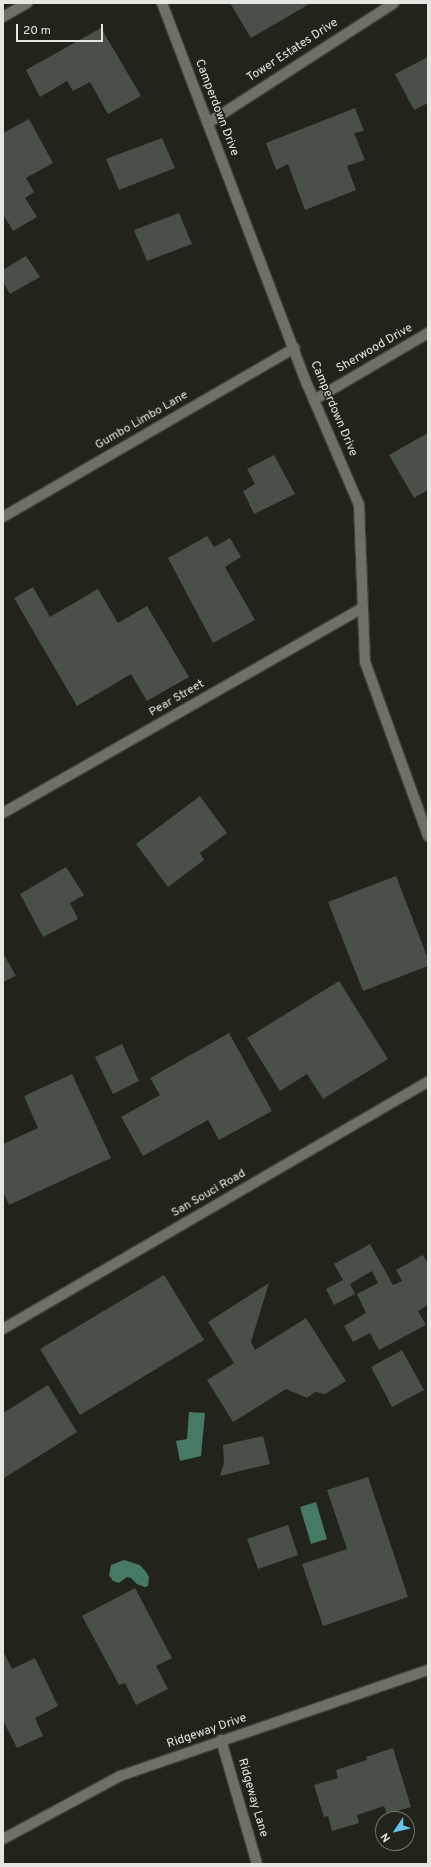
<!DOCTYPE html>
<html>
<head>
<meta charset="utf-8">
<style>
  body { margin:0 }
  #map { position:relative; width:431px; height:1867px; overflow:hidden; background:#22241b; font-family:Overpass,sans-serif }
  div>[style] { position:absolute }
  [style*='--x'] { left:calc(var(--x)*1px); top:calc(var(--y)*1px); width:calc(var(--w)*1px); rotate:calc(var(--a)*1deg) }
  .water>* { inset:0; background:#467a63 }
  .building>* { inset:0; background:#485047 }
  .roads { filter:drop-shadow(1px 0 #3f413a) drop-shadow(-1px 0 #3f413a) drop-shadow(0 1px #3f413a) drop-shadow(0 -1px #3f413a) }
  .minor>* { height:10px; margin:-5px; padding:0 5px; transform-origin:5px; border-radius:5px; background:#6e7166 }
  .tertiary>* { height:10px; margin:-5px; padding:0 5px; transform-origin:5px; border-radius:5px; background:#6e7166 }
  span { translate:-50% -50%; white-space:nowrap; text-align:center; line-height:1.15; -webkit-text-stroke:3px #22241b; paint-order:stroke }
  .street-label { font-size:12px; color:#e4e6e0 }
  .frame { position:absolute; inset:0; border:4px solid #e4e6e0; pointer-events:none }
  .north { position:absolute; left:375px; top:1811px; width:40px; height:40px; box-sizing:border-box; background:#22241b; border:1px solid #70726a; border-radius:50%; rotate:235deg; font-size:11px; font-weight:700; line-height:16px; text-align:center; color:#e4e6e0 }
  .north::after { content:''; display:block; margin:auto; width:14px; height:18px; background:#66c4ef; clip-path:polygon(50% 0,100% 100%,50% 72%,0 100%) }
  .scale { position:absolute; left:16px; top:24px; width:87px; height:18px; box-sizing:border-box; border:2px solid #e4e6e0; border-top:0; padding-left:5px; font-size:12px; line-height:14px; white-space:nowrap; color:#e4e6e0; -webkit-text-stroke:3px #22241b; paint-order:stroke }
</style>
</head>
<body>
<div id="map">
  <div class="water">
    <div style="clip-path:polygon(189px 1412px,205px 1413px,201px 1456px,180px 1461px,176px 1441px,187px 1439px)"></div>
    <div style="clip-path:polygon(316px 1502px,327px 1539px,311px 1544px,300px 1507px)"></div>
    <div style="clip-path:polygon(124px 1560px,140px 1565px,146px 1572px,149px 1577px,148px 1586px,145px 1587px,137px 1584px,131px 1578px,127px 1577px,119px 1583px,113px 1581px,109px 1575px,111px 1565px)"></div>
  </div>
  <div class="building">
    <div style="clip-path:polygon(230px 3px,311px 3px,251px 38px)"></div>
    <div style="clip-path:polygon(101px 28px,141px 96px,108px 114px,90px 82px,73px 91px,67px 81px,40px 97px,26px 70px)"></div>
    <div style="clip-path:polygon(428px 57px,428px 103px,414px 110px,395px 74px)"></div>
    <div style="clip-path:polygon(355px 108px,364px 131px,354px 133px,365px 160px,347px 166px,356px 190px,305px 210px,288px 164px,276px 170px,266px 143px)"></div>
    <div style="clip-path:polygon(29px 119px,53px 163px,26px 178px,34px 192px,25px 198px,37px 217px,13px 231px,3px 214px,3px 133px)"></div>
    <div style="clip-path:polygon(162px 138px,175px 168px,119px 190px,106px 159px)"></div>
    <div style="clip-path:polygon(179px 213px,192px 244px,147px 261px,134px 230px)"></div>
    <div style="clip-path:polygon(26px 256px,40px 277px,10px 294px,3px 282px,3px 270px)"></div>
    <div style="clip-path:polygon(428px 433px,428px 490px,414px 498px,389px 455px)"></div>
    <div style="clip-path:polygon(274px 455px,295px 494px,254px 514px,243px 491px,255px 484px,247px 469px)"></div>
    <div style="clip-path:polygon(207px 536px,214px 547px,230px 538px,241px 557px,225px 567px,255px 620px,213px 643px,168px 558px)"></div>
    <div style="clip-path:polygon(33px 587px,50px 617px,98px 589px,118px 623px,147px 606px,189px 677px,147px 701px,131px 674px,77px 706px,14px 598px)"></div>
    <div style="clip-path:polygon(200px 796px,227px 833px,200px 853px,204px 860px,168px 887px,136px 844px)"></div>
    <div style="clip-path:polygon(66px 867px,84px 895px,70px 903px,78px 919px,43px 937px,20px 894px)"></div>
    <div style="clip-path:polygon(396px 876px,428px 959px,428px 966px,363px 991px,328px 902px)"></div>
    <div style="clip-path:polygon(3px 953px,16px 976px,3px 982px)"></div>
    <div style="clip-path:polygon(339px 981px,388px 1059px,323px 1099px,307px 1074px,280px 1091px,247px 1038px)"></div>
    <div style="clip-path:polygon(229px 1033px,272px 1111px,219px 1140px,208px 1120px,143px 1156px,121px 1117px,160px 1095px,150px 1078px)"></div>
    <div style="clip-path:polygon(122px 1044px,139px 1081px,113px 1094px,95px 1057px)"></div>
    <div style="clip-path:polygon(72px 1074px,111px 1158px,9px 1205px,3px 1191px,3px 1144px,38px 1128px,24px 1096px)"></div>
    <div style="clip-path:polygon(370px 1244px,393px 1285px,402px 1281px,396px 1270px,423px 1255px,428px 1264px,428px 1305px,418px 1311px,426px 1325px,379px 1350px,370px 1333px,353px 1342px,344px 1326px,366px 1313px,357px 1294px,378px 1283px,372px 1271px,350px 1284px,355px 1294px,334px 1305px,326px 1289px,343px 1280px,334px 1264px)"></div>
    <div style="clip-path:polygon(164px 1275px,204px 1340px,80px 1415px,40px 1349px)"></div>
    <div style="clip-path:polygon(269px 1283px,251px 1342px,255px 1350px,306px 1318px,346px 1381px,325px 1394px,315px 1392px,307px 1398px,286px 1389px,233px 1422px,207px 1380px,234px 1363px,208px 1322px)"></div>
    <div style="clip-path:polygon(402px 1350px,424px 1390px,392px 1407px,371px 1367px)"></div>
    <div style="clip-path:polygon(48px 1385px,77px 1432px,4px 1478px,3px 1413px)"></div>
    <div style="clip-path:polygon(263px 1436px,270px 1464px,220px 1476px,224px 1463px,223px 1445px)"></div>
    <div style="clip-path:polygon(368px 1477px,408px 1597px,323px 1626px,302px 1564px,347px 1549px,327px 1490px)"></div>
    <div style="clip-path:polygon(288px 1525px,298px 1555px,258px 1569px,247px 1539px)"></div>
    <div style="clip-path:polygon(135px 1588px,172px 1658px,156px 1666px,168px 1689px,136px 1705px,125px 1683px,119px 1685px,82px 1616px)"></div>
    <div style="clip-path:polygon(3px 1651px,12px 1669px,35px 1658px,58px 1706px,35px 1718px,43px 1736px,17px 1748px,3px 1720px)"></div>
    <div style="clip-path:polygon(393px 1748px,411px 1807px,387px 1814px,384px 1806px,357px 1815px,359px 1823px,332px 1831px,328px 1816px,324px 1817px,314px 1785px,338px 1778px,336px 1770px,367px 1760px,366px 1757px)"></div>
  </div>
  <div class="roads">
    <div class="minor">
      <div style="--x:3;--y:17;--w:28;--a:-30"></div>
      <div style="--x:208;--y:123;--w:221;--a:-32.8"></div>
      <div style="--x:314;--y:400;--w:132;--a:-30.4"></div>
      <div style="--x:3;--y:517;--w:337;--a:-30.1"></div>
      <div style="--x:3;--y:813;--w:414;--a:-29.7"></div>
      <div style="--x:221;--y:1740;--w:129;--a:73.8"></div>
      <div style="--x:3;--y:1839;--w:133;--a:-28.3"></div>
      <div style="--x:120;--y:1776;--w:326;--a:-19"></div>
    </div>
    <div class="tertiary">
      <div style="--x:162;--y:3;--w:408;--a:69.2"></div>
      <div style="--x:307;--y:384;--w:132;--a:66.7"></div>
      <div style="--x:359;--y:505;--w:157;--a:87.8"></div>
      <div style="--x:365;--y:662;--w:185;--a:70.1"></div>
      <div style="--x:3;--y:1329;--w:492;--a:-30.2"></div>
    </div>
  </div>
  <div class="street-label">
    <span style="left:293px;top:51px;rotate:-33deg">Tower Estates Drive</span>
    <span style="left:216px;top:108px;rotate:69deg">Camperdown Drive</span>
    <span style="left:375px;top:349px;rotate:-30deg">Sherwood Drive</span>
    <span style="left:333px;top:409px;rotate:67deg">Camperdown Drive</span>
    <span style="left:142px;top:421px;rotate:-30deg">Gumbo Limbo Lane</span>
    <span style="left:177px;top:699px;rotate:-30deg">Pear Street</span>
    <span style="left:209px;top:1194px;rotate:-30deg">San Souci Road</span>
    <span style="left:207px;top:1732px;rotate:-19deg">Ridgeway Drive</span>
    <span style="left:252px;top:1798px;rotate:74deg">Ridgeway Lane</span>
  </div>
  <div class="frame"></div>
  <div class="north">N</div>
  <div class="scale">20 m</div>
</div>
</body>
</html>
